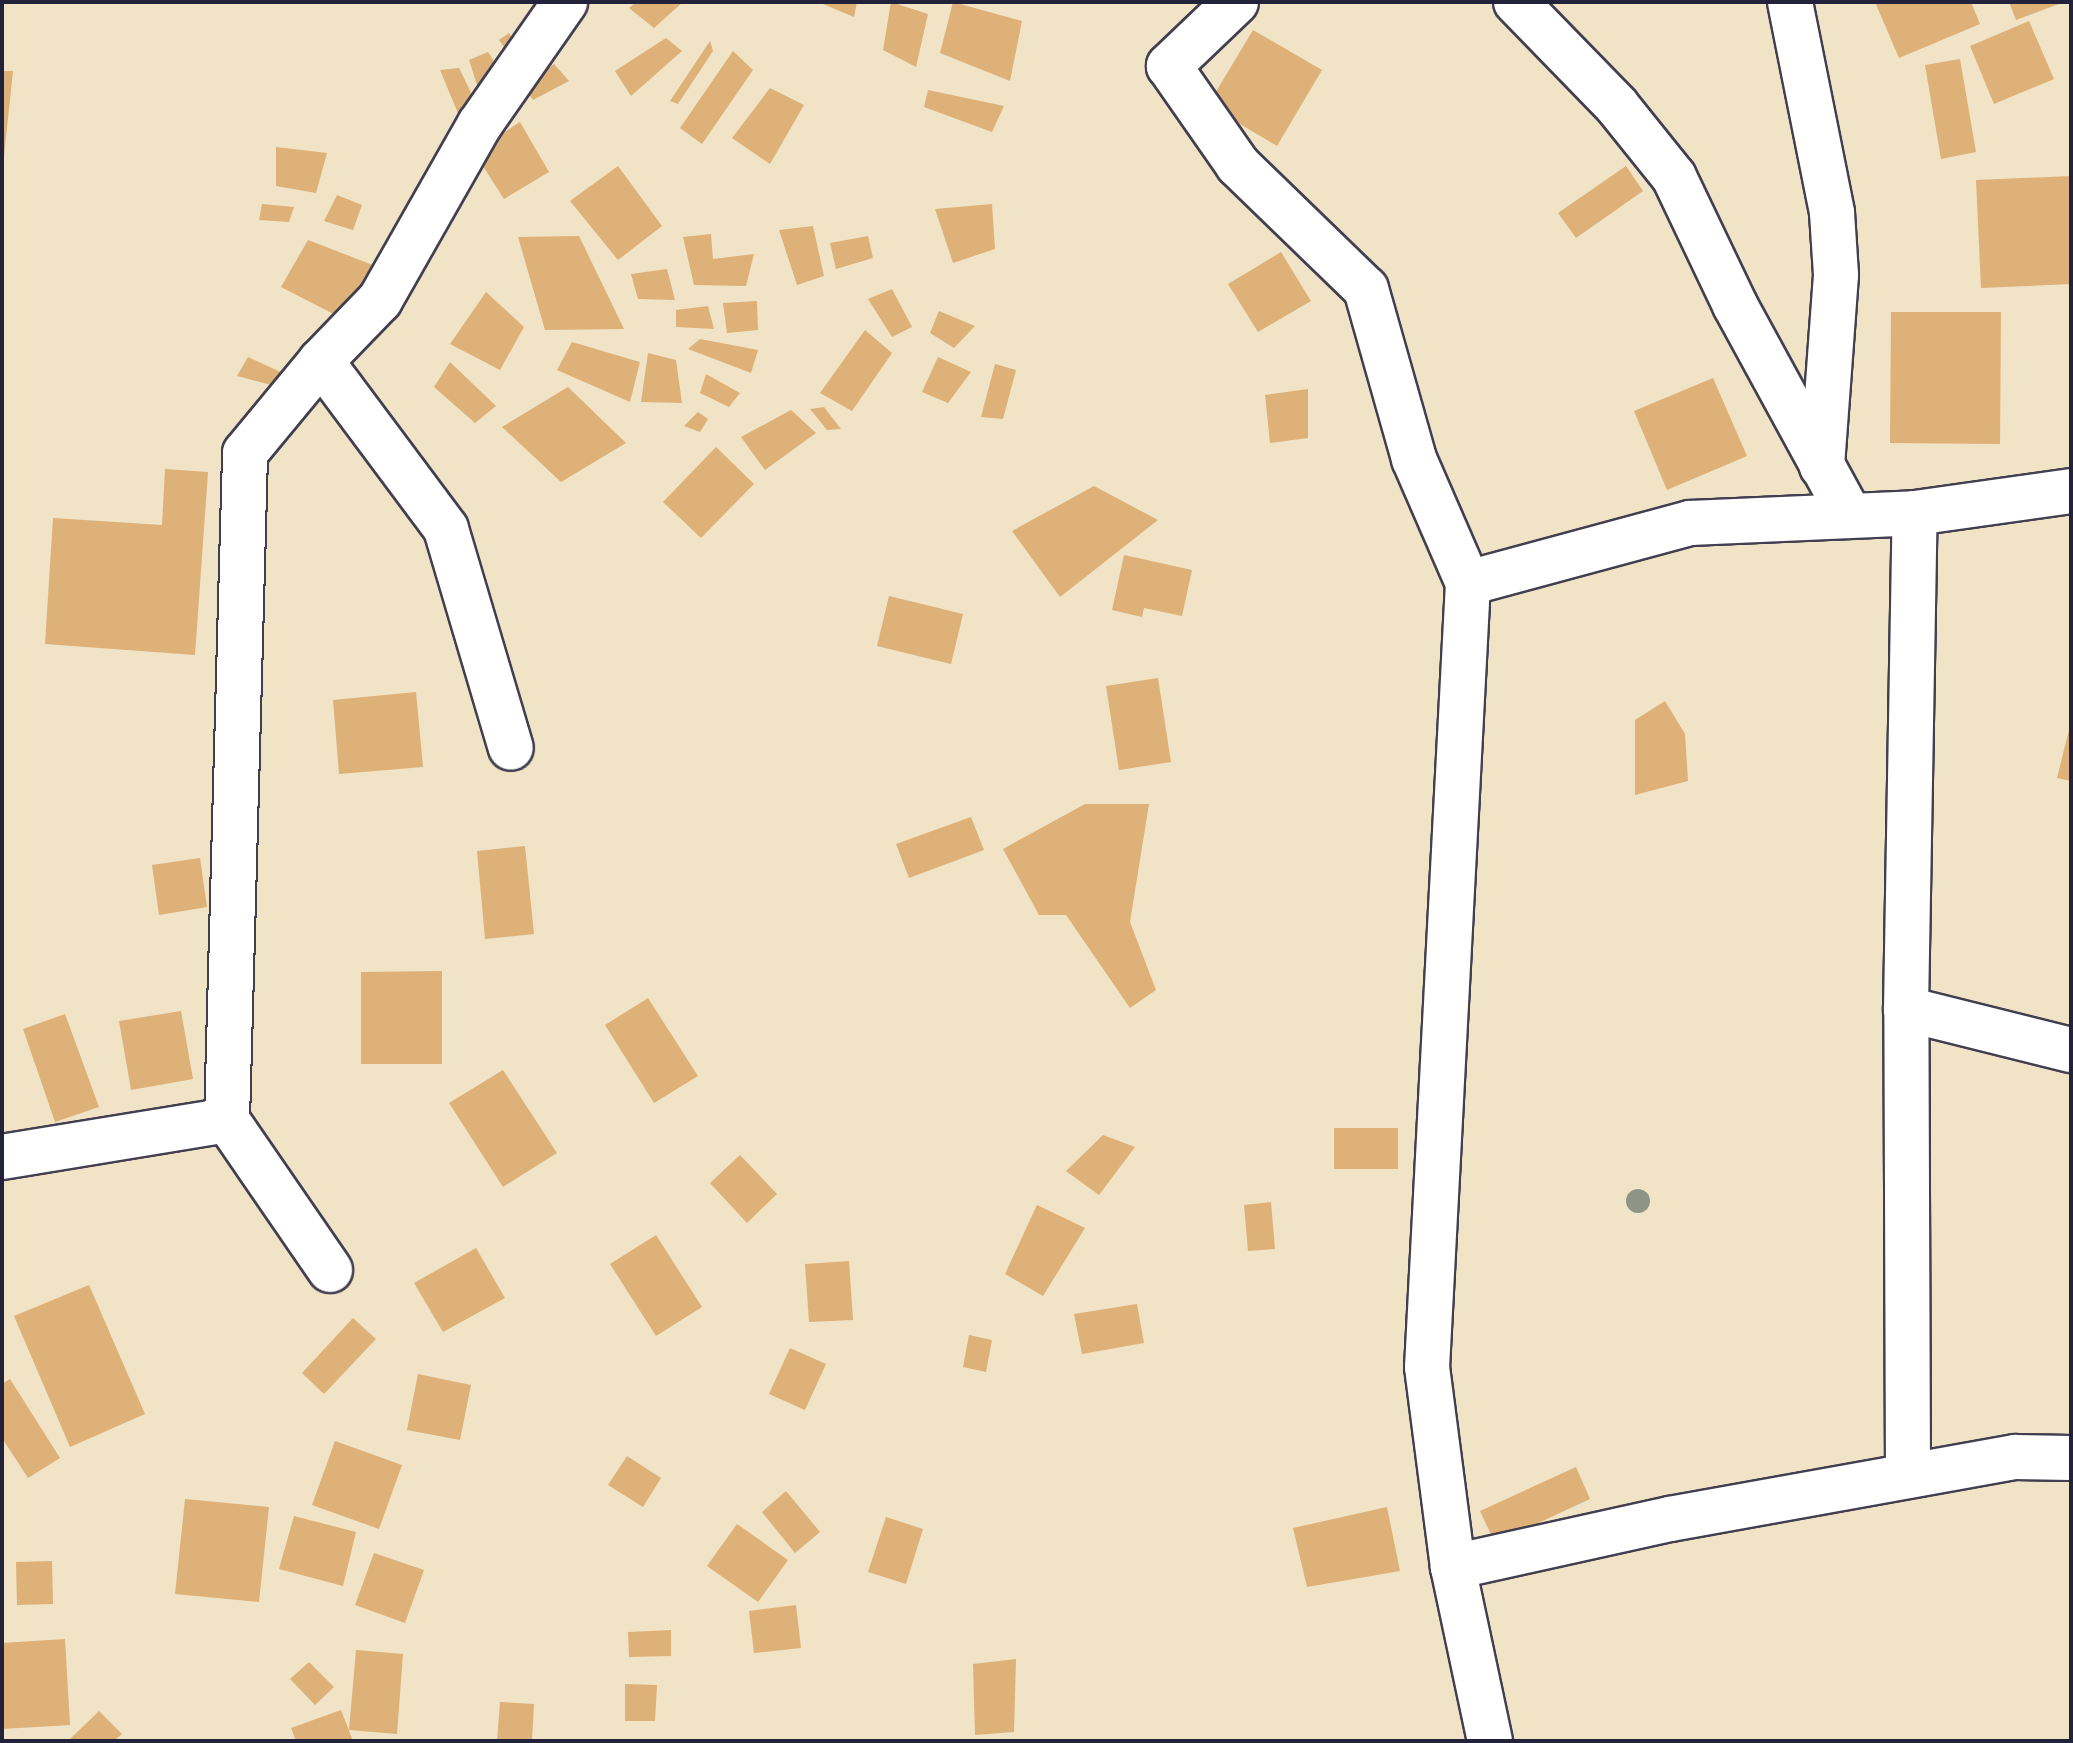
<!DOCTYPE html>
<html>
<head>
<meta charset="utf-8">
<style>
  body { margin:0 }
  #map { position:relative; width:2073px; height:1743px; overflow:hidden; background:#f1e3c6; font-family:"Indie Flower",sans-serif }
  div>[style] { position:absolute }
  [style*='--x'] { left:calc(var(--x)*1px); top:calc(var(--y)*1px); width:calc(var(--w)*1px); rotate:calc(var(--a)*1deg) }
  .building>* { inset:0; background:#ddb178 }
  .roads { filter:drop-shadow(2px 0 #413f50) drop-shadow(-2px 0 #413f50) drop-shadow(0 2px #413f50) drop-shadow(0 -2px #413f50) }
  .minor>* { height:44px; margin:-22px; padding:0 22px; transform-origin:22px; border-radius:22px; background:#fff }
  .trees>* { width:24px; height:24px; margin:-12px; border-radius:50%; background:#8e9587 }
  span { translate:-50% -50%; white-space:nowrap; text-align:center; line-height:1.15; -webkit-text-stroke:8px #f7f3e8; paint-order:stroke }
  .frame { position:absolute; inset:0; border:4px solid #22223b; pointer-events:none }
</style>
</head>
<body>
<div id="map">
  <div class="building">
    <div style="clip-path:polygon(636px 2px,683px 2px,654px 28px,629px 8px)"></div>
    <div style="clip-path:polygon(818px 2px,857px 2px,854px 17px)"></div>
    <div style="clip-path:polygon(891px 2px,928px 14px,916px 67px,883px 50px)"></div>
    <div style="clip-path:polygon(953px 2px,1022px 21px,1010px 81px,940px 53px)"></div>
    <div style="clip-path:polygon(1875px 2px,1971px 2px,1980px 24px,1899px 58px)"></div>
    <div style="clip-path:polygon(2009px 2px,2064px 2px,2016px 20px)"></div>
    <div style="clip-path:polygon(2029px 21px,2054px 79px,1994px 104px,1970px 46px)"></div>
    <div style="clip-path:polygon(1253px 30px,1322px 70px,1277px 146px,1208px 105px)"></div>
    <div style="clip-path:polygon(509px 33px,522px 51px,512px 58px,499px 40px)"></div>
    <div style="clip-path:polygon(666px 38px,682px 51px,631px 96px,615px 71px)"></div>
    <div style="clip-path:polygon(710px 41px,713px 51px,678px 104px,670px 101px)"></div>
    <div style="clip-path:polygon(733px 51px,753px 70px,702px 144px,680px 128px)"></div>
    <div style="clip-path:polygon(488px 52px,504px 76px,478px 88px,469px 60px)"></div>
    <div style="clip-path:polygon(1960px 59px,1976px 152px,1941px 159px,1925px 65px)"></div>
    <div style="clip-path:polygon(554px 64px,569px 81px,533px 100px,524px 87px)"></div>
    <div style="clip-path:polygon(459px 68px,481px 113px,465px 130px,440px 70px)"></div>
    <div style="clip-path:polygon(2px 71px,13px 71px,4px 156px,2px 156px)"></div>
    <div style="clip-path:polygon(770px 88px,804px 105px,770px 164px,732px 138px)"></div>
    <div style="clip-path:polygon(928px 90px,1004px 106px,992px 132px,924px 107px)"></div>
    <div style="clip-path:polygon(520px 122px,549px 172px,504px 199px,474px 152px)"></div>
    <div style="clip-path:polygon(276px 147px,327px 153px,316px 193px,276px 186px)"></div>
    <div style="clip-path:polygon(618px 166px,662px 226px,618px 260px,570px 201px)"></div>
    <div style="clip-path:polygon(1626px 166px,1643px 191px,1576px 238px,1558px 213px)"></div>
    <div style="clip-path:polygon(2071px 176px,2071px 284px,1981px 288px,1976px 180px)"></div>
    <div style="clip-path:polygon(337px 195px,362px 205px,353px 230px,324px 221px)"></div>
    <div style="clip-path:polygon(262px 204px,294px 207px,289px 222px,259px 220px)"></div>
    <div style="clip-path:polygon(992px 204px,995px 249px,953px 263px,935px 209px)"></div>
    <div style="clip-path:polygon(813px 226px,824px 276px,797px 285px,779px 230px)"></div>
    <div style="clip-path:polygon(711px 234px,713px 259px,754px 254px,746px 286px,694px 285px,683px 237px)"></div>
    <div style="clip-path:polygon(579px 236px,624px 329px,545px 330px,518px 237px)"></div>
    <div style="clip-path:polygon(868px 236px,873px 258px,836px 269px,830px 243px)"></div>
    <div style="clip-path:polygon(308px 240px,378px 267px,351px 323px,281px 287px)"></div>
    <div style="clip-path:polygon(1281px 252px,1311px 301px,1258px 332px,1228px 284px)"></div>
    <div style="clip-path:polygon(667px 269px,675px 300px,638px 299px,631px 274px)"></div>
    <div style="clip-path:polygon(892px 289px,912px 327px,892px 337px,868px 299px)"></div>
    <div style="clip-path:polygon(486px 292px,524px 327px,500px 370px,450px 344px)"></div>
    <div style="clip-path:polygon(757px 301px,758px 330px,727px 333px,723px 303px)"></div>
    <div style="clip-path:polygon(708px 306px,714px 329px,676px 327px,676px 310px)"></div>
    <div style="clip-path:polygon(939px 311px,975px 326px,954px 348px,930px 333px)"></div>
    <div style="clip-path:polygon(1891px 312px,2001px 312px,2000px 444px,1890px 443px)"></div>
    <div style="clip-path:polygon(865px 330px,892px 353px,852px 411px,820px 393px)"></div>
    <div style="clip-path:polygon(700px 339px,758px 350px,751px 373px,688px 349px)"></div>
    <div style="clip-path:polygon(572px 342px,640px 362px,630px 402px,557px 370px)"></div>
    <div style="clip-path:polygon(648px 353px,676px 360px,682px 403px,641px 402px)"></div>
    <div style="clip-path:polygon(248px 357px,287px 375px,279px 387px,237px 376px)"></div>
    <div style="clip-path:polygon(938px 357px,971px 372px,948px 403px,922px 392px)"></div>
    <div style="clip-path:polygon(450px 362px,496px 406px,475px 423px,434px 387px)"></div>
    <div style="clip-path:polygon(995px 364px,1016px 370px,1003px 419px,981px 417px)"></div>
    <div style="clip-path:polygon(706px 374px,740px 393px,729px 407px,700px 393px)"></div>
    <div style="clip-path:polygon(1713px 378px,1747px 456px,1667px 490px,1634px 411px)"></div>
    <div style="clip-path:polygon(568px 387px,626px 443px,561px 482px,502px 427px)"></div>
    <div style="clip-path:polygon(1308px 389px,1308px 438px,1270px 443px,1265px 395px)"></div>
    <div style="clip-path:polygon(824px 407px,841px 429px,827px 430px,810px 409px)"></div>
    <div style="clip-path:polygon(791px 410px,816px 433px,765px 470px,741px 437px)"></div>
    <div style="clip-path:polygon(698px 412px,708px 419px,700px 432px,684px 426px)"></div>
    <div style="clip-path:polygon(716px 447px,754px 484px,701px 538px,663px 502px)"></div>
    <div style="clip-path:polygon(165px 469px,208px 472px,195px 655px,45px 644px,53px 518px,162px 525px)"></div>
    <div style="clip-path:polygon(1094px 486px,1158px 520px,1060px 597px,1012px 531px)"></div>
    <div style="clip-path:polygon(1124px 555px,1192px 570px,1182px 616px,1144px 608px,1142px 617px,1112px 610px)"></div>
    <div style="clip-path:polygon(889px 596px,963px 614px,951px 664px,877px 646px)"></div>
    <div style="clip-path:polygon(1158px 678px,1171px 762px,1119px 770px,1106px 686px)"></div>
    <div style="clip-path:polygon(416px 692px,423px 767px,339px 774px,333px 700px)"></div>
    <div style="clip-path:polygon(1665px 701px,1685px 734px,1688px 781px,1635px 795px,1635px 720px)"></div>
    <div style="clip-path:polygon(2071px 722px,2071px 781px,2057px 778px)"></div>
    <div style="clip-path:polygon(1085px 804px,1149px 804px,1130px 922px,1156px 990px,1130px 1008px,1066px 915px,1039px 915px,1003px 849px)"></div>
    <div style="clip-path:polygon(971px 817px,984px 850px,909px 878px,896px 844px)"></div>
    <div style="clip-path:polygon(525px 846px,534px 934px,485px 939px,477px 851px)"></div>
    <div style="clip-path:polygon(200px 858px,207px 907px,159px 915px,152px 865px)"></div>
    <div style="clip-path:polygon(442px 971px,442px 1064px,361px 1064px,361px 972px)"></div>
    <div style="clip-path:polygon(648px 998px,698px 1076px,654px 1103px,605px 1025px)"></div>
    <div style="clip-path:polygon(181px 1011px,193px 1079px,131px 1090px,119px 1021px)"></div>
    <div style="clip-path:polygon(65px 1014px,99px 1107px,55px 1122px,23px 1029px)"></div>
    <div style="clip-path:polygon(503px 1070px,557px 1153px,503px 1187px,449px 1103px)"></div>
    <div style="clip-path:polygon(1334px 1128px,1398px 1128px,1398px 1169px,1334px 1169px)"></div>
    <div style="clip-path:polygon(1103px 1135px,1135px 1147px,1099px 1195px,1066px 1171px)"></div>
    <div style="clip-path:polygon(740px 1155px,777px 1194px,747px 1223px,710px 1183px)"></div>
    <div style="clip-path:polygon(1271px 1202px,1275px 1249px,1248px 1251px,1244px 1205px)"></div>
    <div style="clip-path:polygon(1037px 1205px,1085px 1228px,1043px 1296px,1005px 1274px)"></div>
    <div style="clip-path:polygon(656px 1235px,702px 1307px,656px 1336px,610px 1264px)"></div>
    <div style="clip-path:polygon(476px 1248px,505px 1298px,443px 1332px,414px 1283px)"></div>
    <div style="clip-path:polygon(849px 1261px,853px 1320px,809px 1322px,805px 1264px)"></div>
    <div style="clip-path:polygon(89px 1285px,145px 1414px,70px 1447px,14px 1316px)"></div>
    <div style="clip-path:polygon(1137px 1304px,1144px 1343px,1082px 1354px,1074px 1314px)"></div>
    <div style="clip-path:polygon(353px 1318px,376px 1339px,324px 1394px,302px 1373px)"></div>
    <div style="clip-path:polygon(969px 1335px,992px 1340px,986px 1372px,963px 1367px)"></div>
    <div style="clip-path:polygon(790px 1348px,826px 1364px,805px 1410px,769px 1394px)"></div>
    <div style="clip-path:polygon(418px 1374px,471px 1385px,460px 1440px,407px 1430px)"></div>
    <div style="clip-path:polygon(10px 1379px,60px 1458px,28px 1478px,2px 1438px,2px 1384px)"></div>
    <div style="clip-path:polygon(335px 1441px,402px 1465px,379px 1529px,312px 1505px)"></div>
    <div style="clip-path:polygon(627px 1456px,661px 1478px,643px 1507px,608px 1485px)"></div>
    <div style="clip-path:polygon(1576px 1467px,1590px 1499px,1495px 1543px,1480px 1511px)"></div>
    <div style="clip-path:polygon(786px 1491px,820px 1532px,795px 1553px,762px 1512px)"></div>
    <div style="clip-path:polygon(185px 1499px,269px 1507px,259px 1602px,175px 1594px)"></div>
    <div style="clip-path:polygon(1387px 1507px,1400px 1571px,1307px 1587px,1293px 1528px)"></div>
    <div style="clip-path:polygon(294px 1516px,356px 1532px,343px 1586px,279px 1569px)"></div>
    <div style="clip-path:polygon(886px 1517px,923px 1529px,906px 1584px,868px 1572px)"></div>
    <div style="clip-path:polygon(737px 1524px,788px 1560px,758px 1602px,707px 1566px)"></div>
    <div style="clip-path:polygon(374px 1553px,424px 1570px,405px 1623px,355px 1605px)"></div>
    <div style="clip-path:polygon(52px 1561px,53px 1604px,17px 1605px,16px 1562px)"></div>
    <div style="clip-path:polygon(796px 1605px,801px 1648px,754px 1653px,749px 1611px)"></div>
    <div style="clip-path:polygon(671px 1630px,671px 1656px,629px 1657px,628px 1632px)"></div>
    <div style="clip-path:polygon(65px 1639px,70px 1725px,2px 1729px,2px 1643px)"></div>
    <div style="clip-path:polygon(356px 1650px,403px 1654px,397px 1734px,349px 1730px)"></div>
    <div style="clip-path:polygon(1016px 1659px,1014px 1732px,975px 1735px,973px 1664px)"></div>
    <div style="clip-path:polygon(309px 1662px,334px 1687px,315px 1705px,290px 1679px)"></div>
    <div style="clip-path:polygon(625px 1684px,657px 1685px,655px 1721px,625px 1721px)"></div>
    <div style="clip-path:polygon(500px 1702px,534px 1704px,532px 1741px,497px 1741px)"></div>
    <div style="clip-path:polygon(341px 1710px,353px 1741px,296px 1741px,291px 1728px)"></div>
    <div style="clip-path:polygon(99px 1711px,122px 1734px,114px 1741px,68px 1741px)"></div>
  </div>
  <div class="roads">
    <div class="minor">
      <div style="--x:1236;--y:2;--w:93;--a:136.3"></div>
      <div style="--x:1169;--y:66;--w:121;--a:55.1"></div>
      <div style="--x:1238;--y:165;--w:178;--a:44.1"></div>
      <div style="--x:1366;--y:289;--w:177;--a:74.2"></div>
      <div style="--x:1414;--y:459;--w:135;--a:66.5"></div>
      <div style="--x:1468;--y:583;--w:785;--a:92.99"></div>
      <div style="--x:1427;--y:1367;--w:202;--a:82.6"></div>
      <div style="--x:1453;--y:1567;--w:178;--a:78"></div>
      <div style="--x:1516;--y:2;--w:145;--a:45.8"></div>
      <div style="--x:1617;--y:106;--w:91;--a:51.2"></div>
      <div style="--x:1674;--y:177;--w:142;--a:64.5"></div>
      <div style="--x:1735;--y:305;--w:240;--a:61.4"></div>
      <div style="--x:1790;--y:2;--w:215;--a:78.7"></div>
      <div style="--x:1832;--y:213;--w:62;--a:86.3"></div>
      <div style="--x:1836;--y:275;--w:192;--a:94.2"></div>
      <div style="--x:321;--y:361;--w:209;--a:53.3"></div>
      <div style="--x:446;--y:529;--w:228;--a:73.5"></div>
      <div style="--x:1468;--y:583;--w:230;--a:-15.1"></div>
      <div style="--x:1690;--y:523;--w:225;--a:-2.5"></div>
      <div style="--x:1915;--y:513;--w:158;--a:-8"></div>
      <div style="--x:1906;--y:1009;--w:170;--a:14"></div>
      <div style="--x:227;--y:1120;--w:182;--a:55.5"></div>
      <div style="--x:2;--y:1157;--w:228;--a:-9.3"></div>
      <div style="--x:227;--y:1120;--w:667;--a:-88.45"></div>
      <div style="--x:245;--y:453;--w:119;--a:-50.4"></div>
      <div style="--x:321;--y:361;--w:85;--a:-46"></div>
      <div style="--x:380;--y:300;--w:202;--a:-60.4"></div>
      <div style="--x:480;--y:124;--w:149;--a:-55.1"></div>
      <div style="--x:1908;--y:1476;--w:467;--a:-90.2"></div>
      <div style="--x:1906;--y:1009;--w:496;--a:-89"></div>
      <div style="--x:1453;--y:1567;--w:222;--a:-12.5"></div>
      <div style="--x:1670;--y:1519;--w:351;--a:-10.2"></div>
      <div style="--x:2015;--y:1457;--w:56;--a:1"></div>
    </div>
  </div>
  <div class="trees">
    <div style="left:1638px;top:1201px"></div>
  </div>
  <div class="frame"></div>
</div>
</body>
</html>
